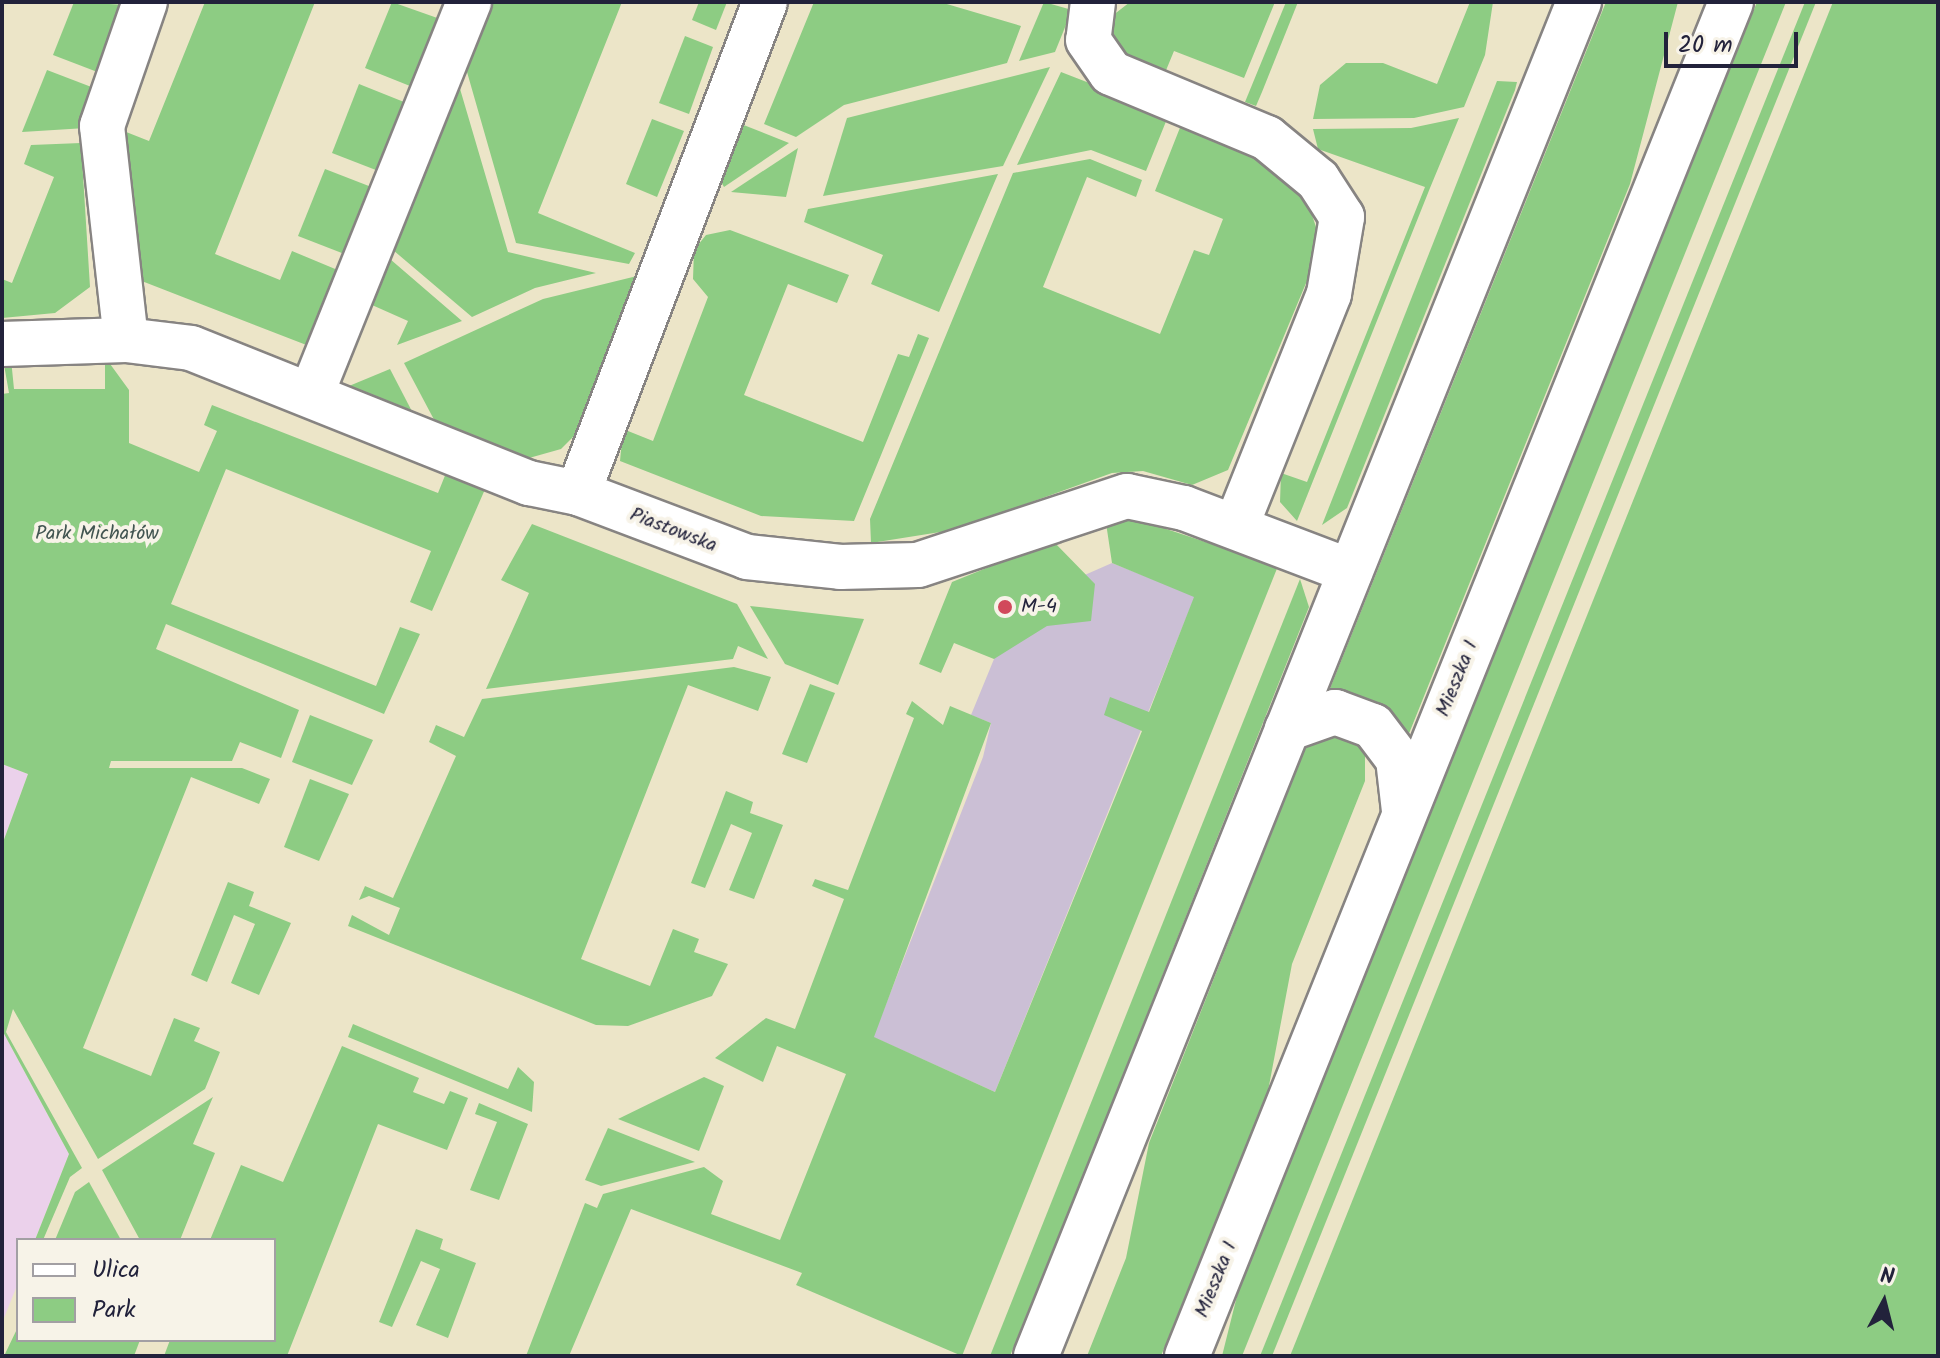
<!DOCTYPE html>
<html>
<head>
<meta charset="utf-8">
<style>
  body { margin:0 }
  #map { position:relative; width:1940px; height:1358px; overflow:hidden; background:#ece5c8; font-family:Kalam,sans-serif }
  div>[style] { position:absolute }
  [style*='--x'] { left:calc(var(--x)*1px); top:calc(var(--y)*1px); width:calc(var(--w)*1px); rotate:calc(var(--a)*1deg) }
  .built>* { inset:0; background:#ebd1eb }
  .industrial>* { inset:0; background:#cbbfd5 }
  .green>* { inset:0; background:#8dcc83 }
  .roads { filter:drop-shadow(2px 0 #878482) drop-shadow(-2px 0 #878482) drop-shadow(0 2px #878482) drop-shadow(0 -2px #878482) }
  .minor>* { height:44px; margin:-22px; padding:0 22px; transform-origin:22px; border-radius:22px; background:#fff }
  .dots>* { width:22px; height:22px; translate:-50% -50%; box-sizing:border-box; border:4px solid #f7f3e8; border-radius:50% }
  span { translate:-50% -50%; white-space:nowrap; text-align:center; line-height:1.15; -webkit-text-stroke:8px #f7f3e8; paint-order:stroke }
  .street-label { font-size:20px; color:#22223b }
  .park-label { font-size:20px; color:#425551 }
  .poi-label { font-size:20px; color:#22223b }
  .left { translate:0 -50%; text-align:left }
  .frame { position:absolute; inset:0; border:4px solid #22223b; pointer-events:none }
  .legend { position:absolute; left:16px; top:1238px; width:260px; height:104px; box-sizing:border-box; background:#f7f3e8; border:2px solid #a29fa3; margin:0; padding:10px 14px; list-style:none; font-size:24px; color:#22223b }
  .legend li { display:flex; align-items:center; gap:16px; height:40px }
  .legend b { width:40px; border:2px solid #a29fa3 }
  .north { position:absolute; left:1844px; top:1262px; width:80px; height:80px; -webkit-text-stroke:6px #f7f3e8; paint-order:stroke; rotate:7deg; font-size:22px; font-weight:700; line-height:32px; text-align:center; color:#22223b }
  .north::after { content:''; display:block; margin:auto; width:28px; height:36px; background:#22223b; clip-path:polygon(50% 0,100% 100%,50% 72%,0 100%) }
  .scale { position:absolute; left:1664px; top:32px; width:134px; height:36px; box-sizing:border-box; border:4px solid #22223b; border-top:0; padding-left:10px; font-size:24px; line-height:28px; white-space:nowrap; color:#22223b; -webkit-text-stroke:6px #f7f3e8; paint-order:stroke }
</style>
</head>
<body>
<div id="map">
  <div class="built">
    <div style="clip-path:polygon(2px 764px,28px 774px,2px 845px)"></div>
    <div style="clip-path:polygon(2px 1030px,69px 1154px,35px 1240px,18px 1240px,18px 1283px,2px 1323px)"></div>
  </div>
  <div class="industrial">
    <div style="clip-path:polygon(1112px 563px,1195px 596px,995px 1092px,873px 1037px,983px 757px,991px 723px,971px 715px,1001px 642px,1030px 599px)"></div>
  </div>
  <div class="green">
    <div style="clip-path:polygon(74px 2px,127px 5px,100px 73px,53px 55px)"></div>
    <div style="clip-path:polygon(205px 2px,315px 2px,215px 254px,280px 280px,292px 251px,340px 271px,309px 346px,134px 278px,116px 128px,149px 141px)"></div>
    <div style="clip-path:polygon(392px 2px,443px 20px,415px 88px,365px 68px)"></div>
    <div style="clip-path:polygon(489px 2px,622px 2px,538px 213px,635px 253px,629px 264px,516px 243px,465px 65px)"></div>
    <div style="clip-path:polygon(699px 2px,727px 2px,716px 30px,692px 20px)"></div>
    <div style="clip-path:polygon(814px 2px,940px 2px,1021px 26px,1007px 63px,844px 105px,796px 137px,764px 124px)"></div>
    <div style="clip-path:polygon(1044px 2px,1072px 10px,1055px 52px,1019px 61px)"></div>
    <div style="clip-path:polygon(1130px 2px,1275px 2px,1244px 78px,1174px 51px,1162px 80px,1129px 67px,1103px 23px)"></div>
    <div style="clip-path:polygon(1286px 2px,1298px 2px,1262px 92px,1256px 106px,1245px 102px)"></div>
    <div style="clip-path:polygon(1470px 2px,1493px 2px,1485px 55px,1464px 107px,1414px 118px,1313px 119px,1320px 85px,1346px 63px,1383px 63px,1437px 84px)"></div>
    <div style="clip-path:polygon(1606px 2px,1678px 2px,1630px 184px,1408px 736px,1386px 713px,1327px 696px)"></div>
    <div style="clip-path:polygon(1757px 2px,1786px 2px,1242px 1356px,1222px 1356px,1238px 1292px)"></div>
    <div style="clip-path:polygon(1805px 2px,1816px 2px,1272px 1356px,1260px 1356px)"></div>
    <div style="clip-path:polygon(1833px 2px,1938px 2px,1938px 1356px,1290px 1356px)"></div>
    <div style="clip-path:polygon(685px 36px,713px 47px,689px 114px,659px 103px)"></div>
    <div style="clip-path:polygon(1050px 67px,1003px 166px,823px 196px,847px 118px)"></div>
    <div style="clip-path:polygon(47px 70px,94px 88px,86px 128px,22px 132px)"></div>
    <div style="clip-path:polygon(1061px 72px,1169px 114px,1146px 171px,1091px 150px,1017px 165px)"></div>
    <div style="clip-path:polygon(1497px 81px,1517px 82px,1515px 90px,1347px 508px,1322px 525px)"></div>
    <div style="clip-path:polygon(458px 82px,508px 252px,596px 273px,535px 288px,472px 317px,393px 250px)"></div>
    <div style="clip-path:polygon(359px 84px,409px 104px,381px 172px,332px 153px)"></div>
    <div style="clip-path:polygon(1459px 118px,1430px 188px,1297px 521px,1280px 502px,1281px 473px,1307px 482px,1425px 187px,1318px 149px,1313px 129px,1411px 128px)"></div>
    <div style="clip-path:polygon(652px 119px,684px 131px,657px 197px,626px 184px)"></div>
    <div style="clip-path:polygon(731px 120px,789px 143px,724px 187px,719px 178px)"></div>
    <div style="clip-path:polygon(1183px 120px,1248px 146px,1305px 194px,1317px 230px,1314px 264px,1228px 470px,1192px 485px,1143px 471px,1112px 473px,953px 530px,871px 543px,870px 519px,1013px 173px,1090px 159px,1142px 180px,1136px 197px,1087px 177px,1043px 287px,1160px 334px,1194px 250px,1209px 255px,1223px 219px,1155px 191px)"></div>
    <div style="clip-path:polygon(81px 143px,90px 287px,55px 313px,2px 318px,2px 279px,12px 283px,54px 177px,24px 164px,31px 145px)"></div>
    <div style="clip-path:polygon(798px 148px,786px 197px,731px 192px)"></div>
    <div style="clip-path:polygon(325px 169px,374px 188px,347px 255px,298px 236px)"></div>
    <div style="clip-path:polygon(998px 174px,939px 312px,871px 284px,883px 255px,804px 222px,808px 209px)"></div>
    <div style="clip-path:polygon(730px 230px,849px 275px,837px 303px,788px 284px,744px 395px,863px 442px,898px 354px,909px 357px,918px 334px,929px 338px,854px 521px,761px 516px,620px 461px,623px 429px,653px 441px,708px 297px,693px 279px,694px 250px,706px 235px)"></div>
    <div style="clip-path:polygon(390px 259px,462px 321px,397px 345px,408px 321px,372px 305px)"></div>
    <div style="clip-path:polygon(637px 276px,576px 434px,561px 449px,522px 460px,439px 429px,404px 363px,543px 299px)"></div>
    <div style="clip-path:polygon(105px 357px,129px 390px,129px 443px,199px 472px,217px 431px,204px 425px,212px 405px,438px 493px,448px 468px,486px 487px,432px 611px,410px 602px,431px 551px,226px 469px,171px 604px,376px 686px,400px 627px,420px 634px,384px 714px,166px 624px,156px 649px,299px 710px,281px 758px,240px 742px,232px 761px,111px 761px,109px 768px,242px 768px,270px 779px,259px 804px,191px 777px,83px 1048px,151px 1076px,174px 1018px,200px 1028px,194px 1041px,220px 1052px,205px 1089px,98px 1159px,13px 1009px,6px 1032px,82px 1168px,70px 1177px,43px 1240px,35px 1240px,69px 1154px,2px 1030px,2px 845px,28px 774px,2px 764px,2px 394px,9px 393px,3px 359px,11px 359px,14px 389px,105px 389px)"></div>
    <div style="clip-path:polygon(390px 369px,417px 421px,349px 386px)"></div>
    <div style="clip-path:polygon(1130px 517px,1278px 566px,962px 1356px,796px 1285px,802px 1273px,631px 1209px,569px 1356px,526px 1356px,585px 1203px,597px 1208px,603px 1194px,704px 1167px,723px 1181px,711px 1214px,780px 1240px,846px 1074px,777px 1046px,763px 1082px,715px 1058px,766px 1018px,795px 1029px,844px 899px,812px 886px,815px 879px,848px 890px,914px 718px,906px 714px,912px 701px,943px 725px,950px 706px,991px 723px,874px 1037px,995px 1092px,1142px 731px,1104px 715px,1110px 697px,1149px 712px,1194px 597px,1112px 563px,1106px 523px)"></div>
    <div style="clip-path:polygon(532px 524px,737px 604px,768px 659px,738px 646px,733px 659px,486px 689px,529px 593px,501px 580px)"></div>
    <div style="clip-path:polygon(1053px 541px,1095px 584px,1091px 621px,1047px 626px,994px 659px,954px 643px,941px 673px,919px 664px,952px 582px)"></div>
    <div style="clip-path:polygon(1300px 579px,1309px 607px,1101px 1130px,1010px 1356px,990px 1356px)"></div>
    <div style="clip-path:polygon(750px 606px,864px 619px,838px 685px,785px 664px)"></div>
    <div style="clip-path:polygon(734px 667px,771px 677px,758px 711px,688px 685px,581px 959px,650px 986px,673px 929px,699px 939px,694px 952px,728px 964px,712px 996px,628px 1026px,596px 1025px,348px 926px,352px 915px,389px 935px,400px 908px,369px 896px,359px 900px,365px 886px,393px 898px,456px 756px,429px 742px,436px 725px,464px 737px,482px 699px)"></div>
    <div style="clip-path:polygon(810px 684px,835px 693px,807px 763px,782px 754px)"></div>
    <div style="clip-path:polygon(310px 715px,373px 740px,352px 785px,292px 762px)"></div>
    <div style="clip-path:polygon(1344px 733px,1365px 749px,1365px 781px,1292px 964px,1268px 1091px,1161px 1356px,1087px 1356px,1126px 1258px,1149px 1143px,1305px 748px)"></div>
    <div style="clip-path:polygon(310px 779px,349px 794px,319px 861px,284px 847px)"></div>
    <div style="clip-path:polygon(726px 791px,753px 802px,750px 813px,783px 825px,754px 899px,729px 890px,752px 833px,731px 824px,705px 888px,691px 883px)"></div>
    <div style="clip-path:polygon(228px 882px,254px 892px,249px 906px,291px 923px,259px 995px,231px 983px,255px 924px,234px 915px,207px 982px,191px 975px)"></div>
    <div style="clip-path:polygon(353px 1024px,508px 1089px,518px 1067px,534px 1082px,532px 1112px,348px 1037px)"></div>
    <div style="clip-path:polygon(342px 1046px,419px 1078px,413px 1092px,444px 1104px,450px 1091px,468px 1098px,447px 1150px,378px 1124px,287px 1356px,164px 1356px,170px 1340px,274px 1340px,274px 1240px,210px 1240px,241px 1165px,283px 1182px)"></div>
    <div style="clip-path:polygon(704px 1077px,724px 1086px,699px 1151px,618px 1119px)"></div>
    <div style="clip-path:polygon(213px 1097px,193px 1144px,215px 1153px,180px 1240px,140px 1240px,102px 1170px)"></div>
    <div style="clip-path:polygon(479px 1103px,528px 1124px,499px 1200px,470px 1190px,497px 1122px,475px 1114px)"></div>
    <div style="clip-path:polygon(608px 1128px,695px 1162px,601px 1186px,585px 1180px)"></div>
    <div style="clip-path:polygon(89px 1182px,121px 1240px,55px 1240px,75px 1192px)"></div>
    <div style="clip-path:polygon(416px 1229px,443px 1239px,440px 1249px,476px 1263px,448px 1338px,416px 1325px,440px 1269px,421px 1261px,392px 1327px,379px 1322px)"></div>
    <div style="clip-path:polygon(18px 1327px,18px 1340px,140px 1340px,134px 1356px,4px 1356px)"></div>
  </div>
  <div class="roads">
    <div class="minor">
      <div style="--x:1093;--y:2;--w:38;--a:97"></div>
      <div style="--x:1088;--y:40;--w:40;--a:55.1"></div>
      <div style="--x:1111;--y:73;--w:169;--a:22.6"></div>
      <div style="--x:1267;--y:138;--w:66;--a:39.5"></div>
      <div style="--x:1318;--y:180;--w:44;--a:57"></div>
      <div style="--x:1342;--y:217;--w:78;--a:99.6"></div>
      <div style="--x:1329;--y:294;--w:251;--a:111.8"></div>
      <div style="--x:126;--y:340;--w:215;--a:-96.4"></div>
      <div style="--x:102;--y:126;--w:131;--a:-70.9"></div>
      <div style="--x:2;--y:344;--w:124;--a:-1.8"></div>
      <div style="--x:126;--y:340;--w:65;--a:7"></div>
      <div style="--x:191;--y:348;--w:364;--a:21.8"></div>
      <div style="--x:529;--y:483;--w:50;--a:11.5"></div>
      <div style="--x:578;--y:493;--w:181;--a:20.7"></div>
      <div style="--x:747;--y:557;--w:94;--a:6.1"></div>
      <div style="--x:840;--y:567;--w:78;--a:-1.5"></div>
      <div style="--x:918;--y:565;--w:220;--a:-18.3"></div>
      <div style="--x:1127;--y:496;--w:58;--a:11.9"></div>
      <div style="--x:1184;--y:508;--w:178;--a:20.8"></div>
      <div style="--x:311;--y:395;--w:424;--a:-68.1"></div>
      <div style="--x:578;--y:493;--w:525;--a:-69.15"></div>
      <div style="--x:1287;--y:729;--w:51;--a:-19.5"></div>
      <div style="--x:1335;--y:712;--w:40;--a:20.2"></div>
      <div style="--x:1373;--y:726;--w:41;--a:52.9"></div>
      <div style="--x:1398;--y:759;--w:52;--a:83.4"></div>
      <div style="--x:1036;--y:1356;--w:1459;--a:-68.15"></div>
      <div style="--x:1187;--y:1356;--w:1459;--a:-68.11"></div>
    </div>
  </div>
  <div class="dots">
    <div style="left:1005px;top:607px;background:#d1495b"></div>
  </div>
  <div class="street-label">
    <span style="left:673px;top:531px;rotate:21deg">Piastowska</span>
    <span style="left:1458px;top:679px;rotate:-68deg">Mieszka I</span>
    <span style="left:1217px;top:1280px;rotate:-68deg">Mieszka I</span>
  </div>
  <div class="park-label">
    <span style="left:97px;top:534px">Park Michałów</span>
  </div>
  <div class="poi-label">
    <span class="left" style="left:1021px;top:607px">M-4</span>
  </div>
  <div class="frame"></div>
  <ul class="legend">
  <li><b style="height:10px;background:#fff"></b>Ulica</li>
  <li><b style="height:22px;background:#8dcc83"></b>Park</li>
  </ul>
  <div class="north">N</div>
  <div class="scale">20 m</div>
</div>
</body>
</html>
